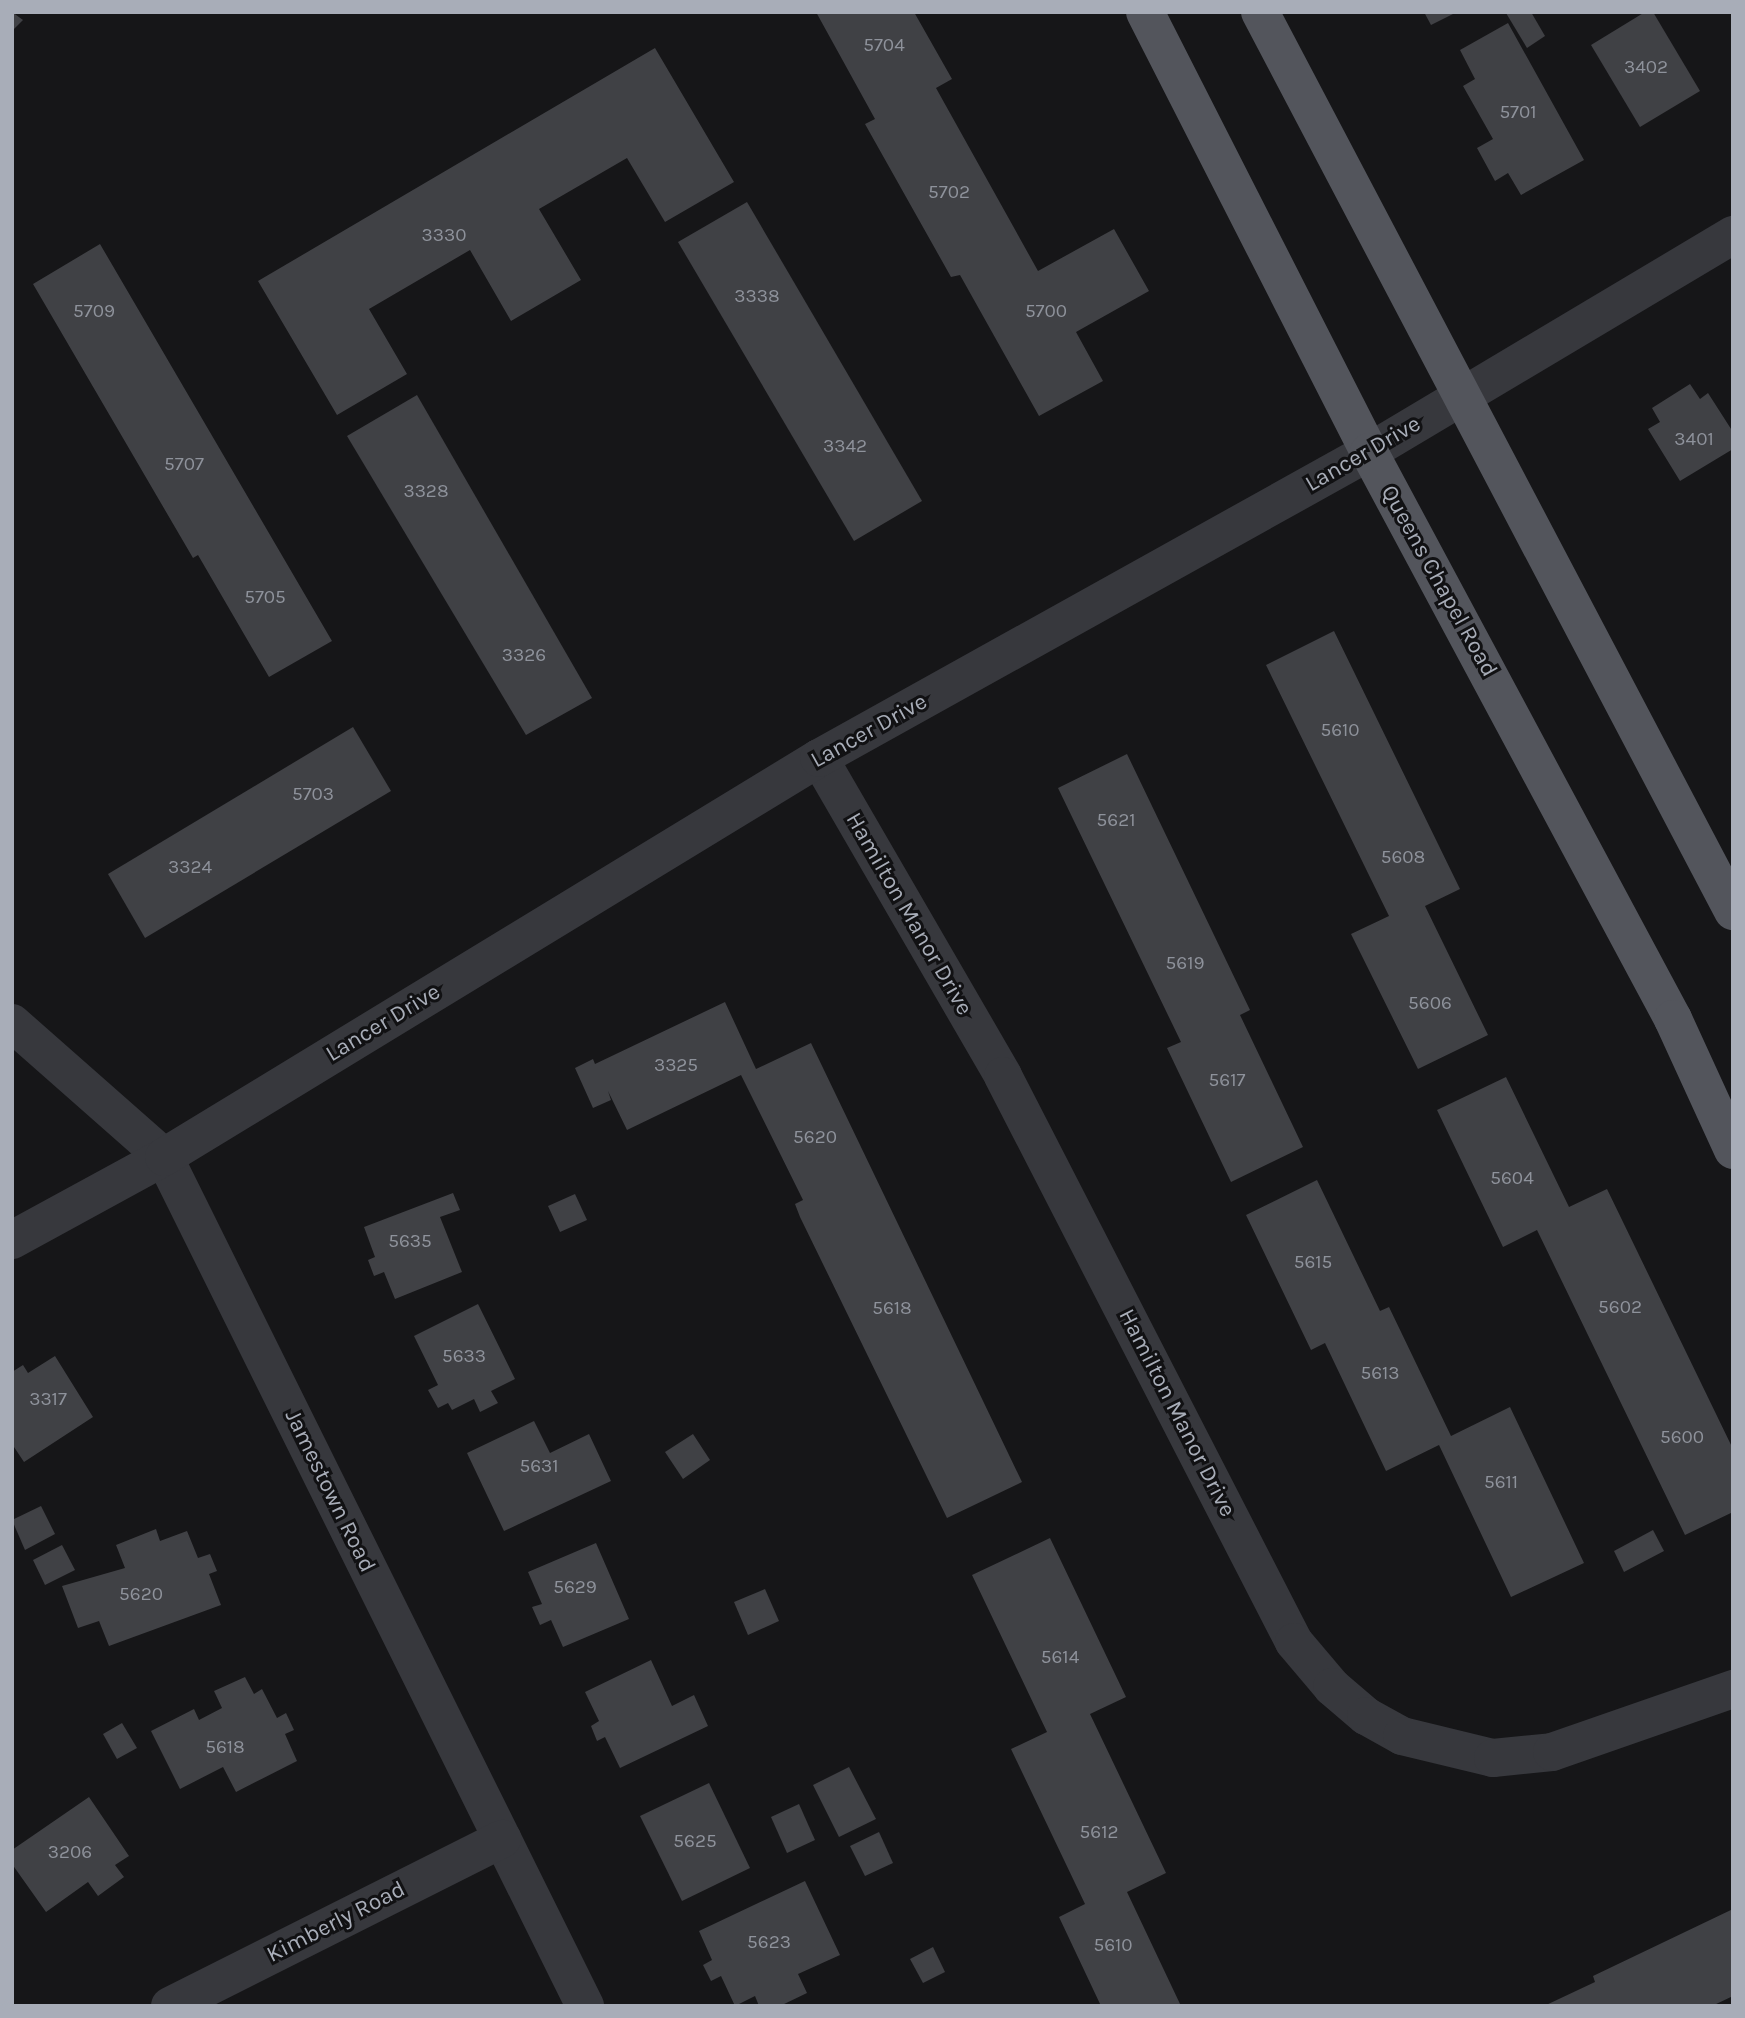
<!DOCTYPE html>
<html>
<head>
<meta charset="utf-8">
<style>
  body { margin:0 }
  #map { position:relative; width:1745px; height:2018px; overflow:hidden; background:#161618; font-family:Karla,sans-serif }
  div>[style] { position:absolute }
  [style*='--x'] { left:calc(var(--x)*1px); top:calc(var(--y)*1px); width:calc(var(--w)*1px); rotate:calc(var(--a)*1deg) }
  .building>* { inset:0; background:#404145 }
  .minor>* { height:38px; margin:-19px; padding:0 19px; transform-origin:19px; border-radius:19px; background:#37383d }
  .major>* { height:38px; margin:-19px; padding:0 19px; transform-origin:19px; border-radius:19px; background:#53555c }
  span { translate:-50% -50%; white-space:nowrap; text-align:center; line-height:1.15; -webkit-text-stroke:6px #111113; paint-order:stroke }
  .number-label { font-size:19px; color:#8e929b }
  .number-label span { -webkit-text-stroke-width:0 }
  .street-label { font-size:23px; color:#a8adb8 }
  .frame { position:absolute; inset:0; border:14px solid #a8adb8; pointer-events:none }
</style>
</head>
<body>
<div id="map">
  <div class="building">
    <div style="clip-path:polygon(12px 12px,23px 20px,12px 31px)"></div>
    <div style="clip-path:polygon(816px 12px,914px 12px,952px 79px,936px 88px,1038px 271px,1114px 229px,1149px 291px,1076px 332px,1103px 381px,1039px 416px,960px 275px,951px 277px,865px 124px,875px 119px)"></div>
    <div style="clip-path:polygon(1424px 12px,1457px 12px,1431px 25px)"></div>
    <div style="clip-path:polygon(1531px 12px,1545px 36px,1527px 48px,1506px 13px)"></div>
    <div style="clip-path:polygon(1645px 12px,1653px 12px,1700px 91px,1640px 127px,1591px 45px)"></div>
    <div style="clip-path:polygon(1508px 23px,1584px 160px,1521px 195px,1508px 173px,1495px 181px,1477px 148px,1493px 139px,1463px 86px,1475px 79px,1460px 50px)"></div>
    <div style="clip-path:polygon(655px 48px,734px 182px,665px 222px,627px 158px,539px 209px,581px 280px,511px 321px,470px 250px,369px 309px,407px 374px,337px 415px,258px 281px)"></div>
    <div style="clip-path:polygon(747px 202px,922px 501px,854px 541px,678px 242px)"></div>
    <div style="clip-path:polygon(100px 244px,332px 641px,269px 677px,198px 555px,193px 558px,33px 284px)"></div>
    <div style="clip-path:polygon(1690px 384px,1700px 399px,1708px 393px,1733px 432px,1733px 449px,1680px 481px,1648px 429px,1660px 422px,1652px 408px)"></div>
    <div style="clip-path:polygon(417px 395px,592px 698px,526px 735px,347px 436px)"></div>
    <div style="clip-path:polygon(1334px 631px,1460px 889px,1425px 906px,1488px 1035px,1418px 1069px,1351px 934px,1389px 916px,1266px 665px)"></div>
    <div style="clip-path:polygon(353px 727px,391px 791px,145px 938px,108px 874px)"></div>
    <div style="clip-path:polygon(1127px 754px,1250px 1010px,1240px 1015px,1303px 1147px,1231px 1182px,1167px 1048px,1181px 1042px,1058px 788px)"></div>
    <div style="clip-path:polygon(725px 1002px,756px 1069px,811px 1043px,1022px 1482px,947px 1518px,800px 1217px,795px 1204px,803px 1200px,741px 1075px,627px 1130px,608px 1091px,611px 1100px,593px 1108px,575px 1068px,593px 1059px,595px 1064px)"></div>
    <div style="clip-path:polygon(1506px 1077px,1569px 1207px,1607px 1189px,1733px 1449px,1733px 1512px,1685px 1535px,1537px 1230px,1503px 1247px,1437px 1110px)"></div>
    <div style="clip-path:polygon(1317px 1180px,1380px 1311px,1389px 1307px,1451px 1436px,1510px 1407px,1584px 1563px,1511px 1597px,1439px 1445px,1386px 1471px,1325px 1343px,1311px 1350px,1246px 1215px)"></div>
    <div style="clip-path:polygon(453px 1193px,460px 1210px,440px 1217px,462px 1272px,395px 1299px,384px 1272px,374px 1276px,368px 1260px,375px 1257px,364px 1227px)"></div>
    <div style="clip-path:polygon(575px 1194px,587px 1220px,560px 1232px,548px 1206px)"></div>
    <div style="clip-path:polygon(478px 1304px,515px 1379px,491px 1391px,498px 1403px,480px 1412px,474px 1399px,452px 1410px,448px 1403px,438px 1408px,428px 1390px,438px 1385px,414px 1336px)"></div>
    <div style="clip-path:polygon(55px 1356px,93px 1417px,24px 1462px,12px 1444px,12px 1372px,23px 1365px,28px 1373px)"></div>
    <div style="clip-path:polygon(534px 1421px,550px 1453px,589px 1434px,611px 1481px,504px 1531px,467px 1453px)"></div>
    <div style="clip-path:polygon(693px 1434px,710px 1460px,683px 1479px,665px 1452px)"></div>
    <div style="clip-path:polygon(41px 1506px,55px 1534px,25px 1550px,12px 1520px)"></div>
    <div style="clip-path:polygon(156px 1529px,160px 1541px,187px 1531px,198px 1558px,210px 1554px,217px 1571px,209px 1574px,221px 1605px,109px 1646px,99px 1621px,78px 1628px,62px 1586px,125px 1568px,116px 1545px)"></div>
    <div style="clip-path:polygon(1653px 1530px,1664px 1551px,1624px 1572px,1614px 1551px)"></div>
    <div style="clip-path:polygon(1050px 1538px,1126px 1697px,1090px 1714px,1166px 1873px,1127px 1892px,1181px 2006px,1101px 2006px,1059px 1917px,1085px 1904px,1011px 1749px,1047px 1732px,972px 1575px)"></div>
    <div style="clip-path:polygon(596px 1543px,629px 1619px,563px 1647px,551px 1620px,540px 1625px,532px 1607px,542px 1604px,528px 1572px)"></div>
    <div style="clip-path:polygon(62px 1545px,75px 1570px,45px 1585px,33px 1560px)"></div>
    <div style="clip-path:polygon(765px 1589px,779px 1621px,748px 1635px,734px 1602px)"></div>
    <div style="clip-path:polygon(651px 1660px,672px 1706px,694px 1695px,708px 1726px,620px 1768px,605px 1737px,597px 1741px,591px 1726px,599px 1721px,585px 1692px)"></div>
    <div style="clip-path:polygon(245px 1677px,254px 1694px,262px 1689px,277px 1718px,286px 1713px,294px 1730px,285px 1734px,297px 1761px,236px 1792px,223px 1767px,180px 1789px,151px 1731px,194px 1709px,199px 1720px,222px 1708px,214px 1691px)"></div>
    <div style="clip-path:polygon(122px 1723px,137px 1748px,117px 1759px,103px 1734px)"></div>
    <div style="clip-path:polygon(849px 1767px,876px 1819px,839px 1837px,813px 1785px)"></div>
    <div style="clip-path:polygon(709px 1783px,750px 1868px,682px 1901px,640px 1816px)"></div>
    <div style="clip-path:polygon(89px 1797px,129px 1856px,115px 1865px,124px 1877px,98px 1896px,88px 1882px,46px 1912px,12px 1864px,12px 1850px)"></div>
    <div style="clip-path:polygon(799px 1804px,815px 1840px,787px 1853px,771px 1817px)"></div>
    <div style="clip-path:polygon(879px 1832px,893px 1863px,865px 1876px,850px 1846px)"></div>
    <div style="clip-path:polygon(805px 1881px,840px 1955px,798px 1974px,807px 1993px,780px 2006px,759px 2006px,755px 1996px,735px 2006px,721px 1976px,711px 1981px,703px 1965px,712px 1960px,699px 1931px)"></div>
    <div style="clip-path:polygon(1733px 1909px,1733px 1996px,1712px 2006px,1544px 2006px,1595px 1982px,1593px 1976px)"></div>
    <div style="clip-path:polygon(933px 1947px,945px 1972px,923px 1983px,910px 1959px)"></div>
  </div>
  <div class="minor">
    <div style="--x:819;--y:758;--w:367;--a:59.9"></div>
    <div style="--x:1003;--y:1076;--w:636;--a:62.79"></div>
    <div style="--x:1294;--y:1642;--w:59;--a:49.8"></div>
    <div style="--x:1332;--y:1687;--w:45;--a:40.5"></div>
    <div style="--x:1366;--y:1716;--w:41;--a:29.1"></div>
    <div style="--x:1402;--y:1736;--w:94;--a:13.6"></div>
    <div style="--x:1493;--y:1758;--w:59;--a:-5.8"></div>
    <div style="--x:1552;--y:1752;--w:192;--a:-19.2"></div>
    <div style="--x:12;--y:1023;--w:203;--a:41.4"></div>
    <div style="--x:164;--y:1157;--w:948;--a:63.62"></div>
    <div style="--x:12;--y:1240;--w:173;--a:-28.6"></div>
    <div style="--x:164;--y:1157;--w:767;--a:-31.35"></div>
    <div style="--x:819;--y:758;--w:629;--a:-29.09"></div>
    <div style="--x:1369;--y:452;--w:424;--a:-30.8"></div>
    <div style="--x:170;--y:2006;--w:372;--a:-26.7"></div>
  </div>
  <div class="major">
    <div style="--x:1145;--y:12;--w:494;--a:63"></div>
    <div style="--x:1369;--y:452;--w:643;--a:61.8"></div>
    <div style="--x:1673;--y:1019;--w:144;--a:65.4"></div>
    <div style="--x:1260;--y:12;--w:1016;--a:62.25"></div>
  </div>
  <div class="number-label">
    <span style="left:884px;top:46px">5704</span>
    <span style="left:1646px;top:68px">3402</span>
    <span style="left:1518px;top:113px">5701</span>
    <span style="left:949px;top:193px">5702</span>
    <span style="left:444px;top:236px">3330</span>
    <span style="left:757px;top:297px">3338</span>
    <span style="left:94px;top:312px">5709</span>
    <span style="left:1046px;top:312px">5700</span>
    <span style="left:1694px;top:440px">3401</span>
    <span style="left:845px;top:447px">3342</span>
    <span style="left:184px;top:465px">5707</span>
    <span style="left:426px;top:492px">3328</span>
    <span style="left:265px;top:598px">5705</span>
    <span style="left:524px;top:656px">3326</span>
    <span style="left:1340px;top:731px">5610</span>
    <span style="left:313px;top:795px">5703</span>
    <span style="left:1116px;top:821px">5621</span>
    <span style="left:1403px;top:858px">5608</span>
    <span style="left:190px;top:868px">3324</span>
    <span style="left:1185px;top:964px">5619</span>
    <span style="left:1430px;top:1004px">5606</span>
    <span style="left:676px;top:1066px">3325</span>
    <span style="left:1227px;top:1081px">5617</span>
    <span style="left:815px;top:1138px">5620</span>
    <span style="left:1512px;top:1179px">5604</span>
    <span style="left:410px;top:1242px">5635</span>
    <span style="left:1313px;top:1263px">5615</span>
    <span style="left:1620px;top:1308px">5602</span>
    <span style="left:892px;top:1309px">5618</span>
    <span style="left:464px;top:1357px">5633</span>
    <span style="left:1380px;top:1374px">5613</span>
    <span style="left:48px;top:1400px">3317</span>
    <span style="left:1682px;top:1438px">5600</span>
    <span style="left:539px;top:1467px">5631</span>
    <span style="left:1501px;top:1483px">5611</span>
    <span style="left:575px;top:1588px">5629</span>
    <span style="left:141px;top:1595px">5620</span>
    <span style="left:1060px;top:1658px">5614</span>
    <span style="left:225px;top:1748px">5618</span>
    <span style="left:1099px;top:1833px">5612</span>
    <span style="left:695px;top:1842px">5625</span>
    <span style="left:70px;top:1853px">3206</span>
    <span style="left:769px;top:1943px">5623</span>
    <span style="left:1113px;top:1946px">5610</span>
  </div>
  <div class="street-label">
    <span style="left:1363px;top:454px;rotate:-30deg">Lancer Drive</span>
    <span style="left:1439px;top:581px;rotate:61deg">Queens Chapel Road</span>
    <span style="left:869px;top:731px;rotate:-29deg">Lancer Drive</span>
    <span style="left:909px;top:914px;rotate:60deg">Hamilton Manor Drive</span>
    <span style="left:383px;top:1023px;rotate:-31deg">Lancer Drive</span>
    <span style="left:1177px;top:1413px;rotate:63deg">Hamilton Manor Drive</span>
    <span style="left:330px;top:1491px;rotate:64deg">Jamestown Road</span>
    <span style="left:336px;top:1922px;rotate:-27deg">Kimberly Road</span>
  </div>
  <div class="frame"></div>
</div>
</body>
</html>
